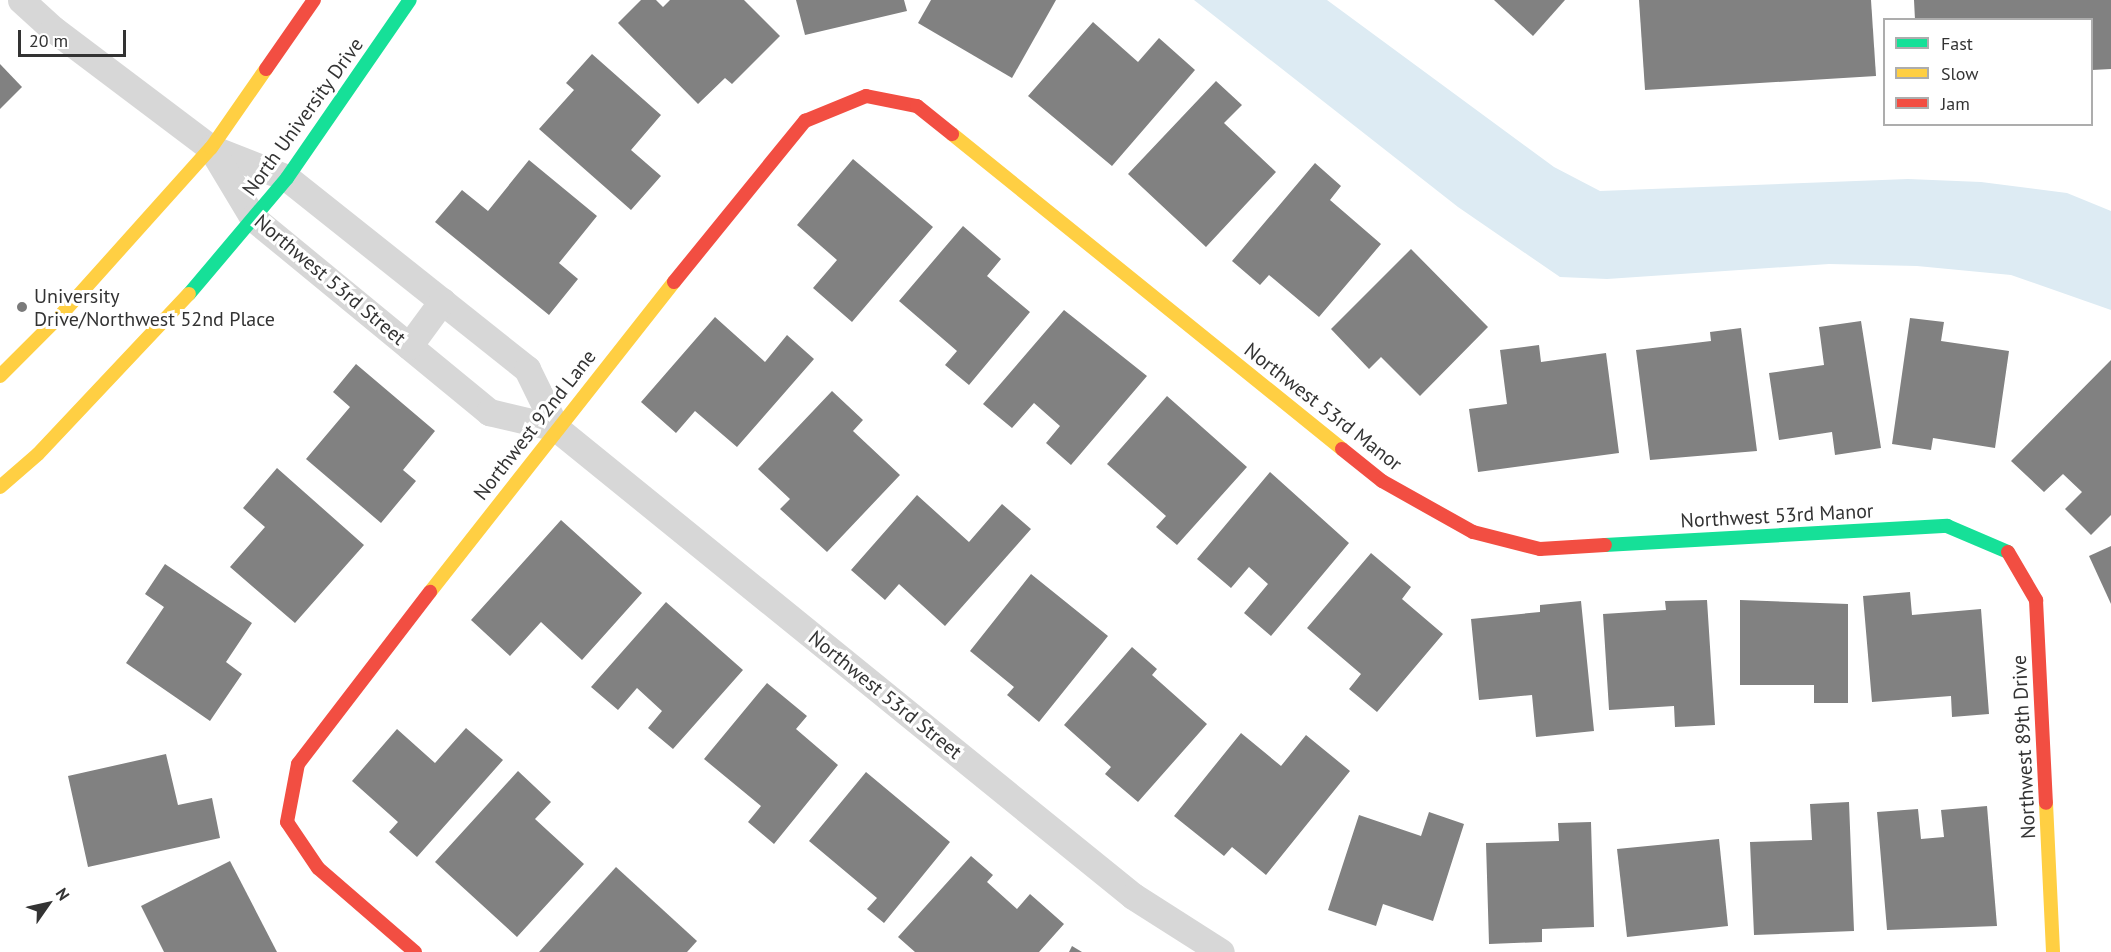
<!DOCTYPE html>
<html>
<head>
<meta charset="utf-8">
<style>
  body { margin:0 }
  #map { position:relative; width:2111px; height:952px; overflow:hidden; background:#fff; font-family:"PT Sans",sans-serif }
  div>[style] { position:absolute }
  [style*='--x'] { left:calc(var(--x)*1px); top:calc(var(--y)*1px); width:calc(var(--w)*1px); rotate:calc(var(--a)*1deg) }
  .water>* { inset:0; background:#ddebf3 }
  .building>* { inset:0; background:#818181 }
  .street>* { height:27px; margin:-13.5px; padding:0 13.5px; transform-origin:13.5px; border-radius:13.5px; background:#d7d7d7 }
  .fast>* { height:14px; margin:-7px; padding:0 7px; transform-origin:7px; border-radius:7px; background:#16e098 }
  .slow>* { height:14px; margin:-7px; padding:0 7px; transform-origin:7px; border-radius:7px; background:#ffcf43 }
  .jam>* { height:14px; margin:-7px; padding:0 7px; transform-origin:7px; border-radius:7px; background:#f24e42 }
  .dots>* { width:16px; height:16px; translate:-50% -50%; box-sizing:border-box; border:3px solid #fff; border-radius:50% }
  span { translate:-50% -50%; white-space:nowrap; text-align:center; line-height:1.15; -webkit-text-stroke:6px #fff; paint-order:stroke }
  .street-label { font-size:20px; color:#333 }
  .poi-label { font-size:20px; color:#333 }
  .left { translate:0 -50%; text-align:left }
  .legend { position:absolute; left:1883px; top:18px; width:210px; height:108px; box-sizing:border-box; background:#fff; border:2px solid #adadad; margin:0; padding:8px 10px; list-style:none; font-size:18px; color:#333 }
  .legend li { display:flex; align-items:center; gap:12px; height:30px }
  .legend b { width:30px; border:2px solid #adadad }
  .north { position:absolute; left:18px; top:874px; width:60px; height:60px; -webkit-text-stroke:4px #fff; paint-order:stroke; rotate:56deg; font-size:16px; font-weight:700; line-height:24px; text-align:center; color:#333 }
  .north::after { content:''; display:block; margin:auto; width:21px; height:27px; background:#333; clip-path:polygon(50% 0,100% 100%,50% 72%,0 100%) }
  .scale { position:absolute; left:18px; top:30px; width:108px; height:27px; box-sizing:border-box; border:3px solid #333; border-top:0; padding-left:8px; font-size:18px; line-height:21px; white-space:nowrap; color:#333; -webkit-text-stroke:4px #fff; paint-order:stroke }
</style>
</head>
<body>
<div id="map">
  <div class="water">
    <div style="clip-path:polygon(1194px 0,1327px 0,1554px 167px,1600px 191px,1908px 179px,1981px 182px,2067px 193px,2111px 211px,2111px 310px,2011px 275px,1917px 266px,1829px 264px,1607px 279px,1560px 277px,1458px 207px)"></div>
  </div>
  <div class="building">
    <div style="clip-path:polygon(641px 0,656px 0,663px 7px,670px 0,744px 0,780px 36px,732px 84px,725px 78px,698px 104px,618px 23px)"></div>
    <div style="clip-path:polygon(796px 0,904px 0,907px 11px,805px 35px)"></div>
    <div style="clip-path:polygon(931px 0,1056px 0,1012px 78px,918px 23px)"></div>
    <div style="clip-path:polygon(1494px 0,1565px 0,1533px 36px)"></div>
    <div style="clip-path:polygon(1639px 0,1871px 0,1876px 76px,1645px 90px)"></div>
    <div style="clip-path:polygon(1914px 0,2111px 0,2111px 69px,2092px 70px,2092px 20px,1915px 20px)"></div>
    <div style="clip-path:polygon(1093px 22px,1138px 62px,1159px 38px,1195px 70px,1112px 166px,1028px 96px)"></div>
    <div style="clip-path:polygon(592px 54px,661px 115px,631px 150px,661px 176px,631px 210px,539px 129px,574px 90px,566px 83px)"></div>
    <div style="clip-path:polygon(0 64px,22px 87px,0 109px)"></div>
    <div style="clip-path:polygon(1216px 81px,1242px 105px,1224px 123px,1276px 172px,1206px 247px,1128px 174px)"></div>
    <div style="clip-path:polygon(853px 159px,933px 227px,852px 322px,813px 288px,837px 260px,797px 225px)"></div>
    <div style="clip-path:polygon(529px 160px,597px 216px,559px 263px,578px 279px,549px 315px,435px 222px,462px 190px,488px 211px)"></div>
    <div style="clip-path:polygon(1315px 163px,1341px 186px,1330px 200px,1381px 244px,1319px 317px,1269px 275px,1260px 285px,1232px 261px)"></div>
    <div style="clip-path:polygon(963px 226px,1001px 259px,987px 276px,1030px 312px,969px 385px,945px 365px,957px 351px,899px 301px)"></div>
    <div style="clip-path:polygon(1411px 249px,1488px 327px,1420px 396px,1381px 357px,1369px 369px,1331px 329px)"></div>
    <div style="clip-path:polygon(1064px 310px,1147px 376px,1071px 465px,1046px 443px,1060px 426px,1034px 403px,1012px 428px,983px 404px)"></div>
    <div style="clip-path:polygon(715px 317px,765px 362px,787px 335px,814px 359px,737px 447px,695px 411px,676px 433px,641px 402px)"></div>
    <div style="clip-path:polygon(1910px 318px,1944px 322px,1941px 341px,2009px 351px,1995px 448px,1933px 438px,1931px 450px,1892px 444px)"></div>
    <div style="clip-path:polygon(1861px 321px,1881px 448px,1835px 455px,1832px 432px,1779px 440px,1769px 373px,1824px 365px,1819px 327px)"></div>
    <div style="clip-path:polygon(1741px 328px,1757px 451px,1650px 460px,1636px 350px,1711px 341px,1710px 332px)"></div>
    <div style="clip-path:polygon(1539px 345px,1541px 362px,1606px 353px,1619px 453px,1478px 472px,1469px 409px,1507px 404px,1500px 350px)"></div>
    <div style="clip-path:polygon(2111px 360px,2111px 515px,2091px 535px,2065px 509px,2082px 492px,2063px 474px,2044px 492px,2011px 461px)"></div>
    <div style="clip-path:polygon(356px 364px,435px 431px,403px 470px,416px 481px,381px 523px,306px 459px,350px 407px,333px 392px)"></div>
    <div style="clip-path:polygon(832px 391px,863px 420px,853px 431px,900px 475px,827px 552px,780px 509px,790px 499px,758px 469px)"></div>
    <div style="clip-path:polygon(1167px 396px,1247px 467px,1177px 545px,1156px 527px,1166px 516px,1107px 464px)"></div>
    <div style="clip-path:polygon(277px 468px,364px 545px,295px 623px,230px 567px,265px 527px,243px 508px)"></div>
    <div style="clip-path:polygon(1270px 472px,1349px 543px,1271px 636px,1244px 613px,1268px 584px,1249px 567px,1231px 588px,1197px 559px)"></div>
    <div style="clip-path:polygon(917px 495px,969px 542px,1002px 504px,1031px 529px,945px 626px,899px 584px,885px 600px,851px 570px)"></div>
    <div style="clip-path:polygon(561px 520px,642px 593px,582px 660px,541px 622px,510px 656px,471px 620px)"></div>
    <div style="clip-path:polygon(2111px 546px,2111px 604px,2089px 556px)"></div>
    <div style="clip-path:polygon(1371px 553px,1411px 587px,1402px 599px,1443px 634px,1377px 712px,1349px 689px,1361px 674px,1307px 628px)"></div>
    <div style="clip-path:polygon(165px 564px,252px 623px,226px 662px,242px 674px,210px 721px,126px 663px,164px 607px,145px 594px)"></div>
    <div style="clip-path:polygon(1031px 574px,1108px 636px,1039px 722px,1007px 695px,1014px 687px,970px 651px)"></div>
    <div style="clip-path:polygon(1910px 592px,1912px 615px,1981px 609px,1989px 714px,1952px 717px,1951px 696px,1872px 702px,1863px 596px)"></div>
    <div style="clip-path:polygon(1707px 600px,1715px 725px,1675px 727px,1674px 706px,1609px 710px,1603px 614px,1666px 610px,1665px 601px)"></div>
    <div style="clip-path:polygon(1740px 600px,1848px 604px,1848px 703px,1814px 703px,1814px 685px,1740px 685px)"></div>
    <div style="clip-path:polygon(1581px 601px,1594px 731px,1536px 737px,1532px 695px,1479px 700px,1471px 619px,1540px 612px,1540px 605px)"></div>
    <div style="clip-path:polygon(666px 602px,743px 670px,673px 749px,648px 728px,662px 711px,637px 688px,618px 710px,591px 687px)"></div>
    <div style="clip-path:polygon(1132px 647px,1157px 669px,1152px 675px,1207px 724px,1138px 802px,1105px 774px,1111px 767px,1064px 725px)"></div>
    <div style="clip-path:polygon(767px 683px,807px 716px,796px 729px,838px 765px,774px 844px,748px 822px,761px 806px,704px 759px)"></div>
    <div style="clip-path:polygon(466px 728px,503px 760px,417px 857px,389px 832px,398px 822px,352px 781px,397px 729px,435px 763px)"></div>
    <div style="clip-path:polygon(1241px 733px,1281px 766px,1306px 735px,1350px 771px,1266px 875px,1232px 847px,1224px 856px,1174px 816px)"></div>
    <div style="clip-path:polygon(166px 754px,178px 805px,212px 798px,220px 838px,88px 867px,68px 776px)"></div>
    <div style="clip-path:polygon(518px 771px,551px 802px,535px 819px,584px 864px,517px 937px,435px 862px)"></div>
    <div style="clip-path:polygon(866px 772px,950px 842px,884px 923px,867px 909px,877px 898px,809px 841px)"></div>
    <div style="clip-path:polygon(1849px 802px,1854px 931px,1754px 935px,1750px 842px,1812px 840px,1810px 804px)"></div>
    <div style="clip-path:polygon(1987px 806px,1997px 926px,1887px 930px,1877px 812px,1918px 809px,1921px 839px,1944px 837px,1941px 810px)"></div>
    <div style="clip-path:polygon(1429px 812px,1464px 824px,1433px 921px,1383px 904px,1376px 926px,1328px 910px,1359px 815px,1421px 836px)"></div>
    <div style="clip-path:polygon(1591px 822px,1594px 927px,1542px 929px,1542px 942px,1489px 944px,1486px 843px,1559px 841px,1558px 823px)"></div>
    <div style="clip-path:polygon(1719px 839px,1728px 926px,1627px 937px,1617px 849px)"></div>
    <div style="clip-path:polygon(971px 856px,993px 875px,987px 882px,1017px 909px,1030px 894px,1064px 924px,1039px 952px,915px 952px,898px 937px)"></div>
    <div style="clip-path:polygon(230px 861px,277px 952px,164px 952px,141px 906px)"></div>
    <div style="clip-path:polygon(616px 867px,697px 941px,687px 952px,539px 952px)"></div>
    <div style="clip-path:polygon(1072px 946px,1082px 952px,1069px 952px)"></div>
  </div>
  <div class="street">
    <div style="--x:21;--y:0;--w:43;--a:42.2"></div>
    <div style="--x:53;--y:29;--w:198;--a:37"></div>
    <div style="--x:211;--y:148;--w:82;--a:21.5"></div>
    <div style="--x:287;--y:178;--w:307;--a:38.5"></div>
    <div style="--x:527;--y:369;--w:66;--a:63.8"></div>
    <div style="--x:211;--y:148;--w:82;--a:59"></div>
    <div style="--x:253;--y:218;--w:306;--a:39.4"></div>
    <div style="--x:489;--y:412;--w:69;--a:13.4"></div>
    <div style="--x:556;--y:428;--w:743;--a:39.05"></div>
    <div style="--x:1133;--y:896;--w:104;--a:32.5"></div>
    <div style="--x:409;--y:346;--w:56;--a:-53.7"></div>
  </div>
  <div class="fast">
    <div style="--x:189;--y:294;--w:152;--a:-49.8"></div>
    <div style="--x:287;--y:178;--w:216;--a:-55.4"></div>
    <div style="--x:1605;--y:545;--w:343;--a:-3.2"></div>
    <div style="--x:1947;--y:526;--w:66;--a:23.1"></div>
  </div>
  <div class="slow">
    <div style="--x:952;--y:134;--w:501;--a:38.93"></div>
    <div style="--x:0;--y:376;--w:85;--a:-45"></div>
    <div style="--x:60;--y:316;--w:226;--a:-48.1"></div>
    <div style="--x:211;--y:148;--w:96;--a:-55.2"></div>
    <div style="--x:0;--y:487;--w:50;--a:-41"></div>
    <div style="--x:38;--y:454;--w:220;--a:-46.7"></div>
    <div style="--x:430;--y:592;--w:395;--a:-51.8"></div>
    <div style="--x:2046;--y:803;--w:149;--a:87.3"></div>
  </div>
  <div class="jam">
    <div style="--x:266;--y:69;--w:84;--a:-55.2"></div>
    <div style="--x:674;--y:282;--w:208;--a:-50.9"></div>
    <div style="--x:805;--y:121;--w:66;--a:-22.3"></div>
    <div style="--x:866;--y:96;--w:52;--a:11.1"></div>
    <div style="--x:917;--y:106;--w:45;--a:38.7"></div>
    <div style="--x:1342;--y:449;--w:51;--a:38.7"></div>
    <div style="--x:1382;--y:481;--w:104;--a:29.3"></div>
    <div style="--x:1473;--y:532;--w:69;--a:14.2"></div>
    <div style="--x:1540;--y:549;--w:65;--a:-3.5"></div>
    <div style="--x:2008;--y:552;--w:56;--a:59.7"></div>
    <div style="--x:2036;--y:600;--w:203;--a:87.2"></div>
    <div style="--x:415;--y:952;--w:128;--a:-139.1"></div>
    <div style="--x:318;--y:868;--w:55;--a:-124"></div>
    <div style="--x:287;--y:822;--w:59;--a:-79.3"></div>
    <div style="--x:298;--y:764;--w:217;--a:-52.5"></div>
  </div>
  <div class="dots">
    <div style="left:22px;top:307px;background:#7a7a7a"></div>
  </div>
  <div class="street-label">
    <span style="left:303px;top:117px;rotate:-54deg">North University Drive</span>
    <span style="left:330px;top:280px;rotate:40deg">Northwest 53rd Street</span>
    <span style="left:1323px;top:407px;rotate:38deg">Northwest 53rd Manor</span>
    <span style="left:535px;top:425px;rotate:-52deg">Northwest 92nd Lane</span>
    <span style="left:1777px;top:516px;rotate:-3deg">Northwest 53rd Manor</span>
    <span style="left:885px;top:695px;rotate:39deg">Northwest 53rd Street</span>
    <span style="left:2024px;top:747px;rotate:-93deg">Northwest 89th Drive</span>
  </div>
  <div class="poi-label">
    <span class="left" style="left:34px;top:308px">University<br>Drive/Northwest 52nd Place</span>
  </div>
  <ul class="legend">
  <li><b style="height:8px;background:#16e098"></b>Fast</li>
  <li><b style="height:8px;background:#ffcf43"></b>Slow</li>
  <li><b style="height:8px;background:#f24e42"></b>Jam</li>
  </ul>
  <div class="north">N</div>
  <div class="scale">20 m</div>
</div>
</body>
</html>
